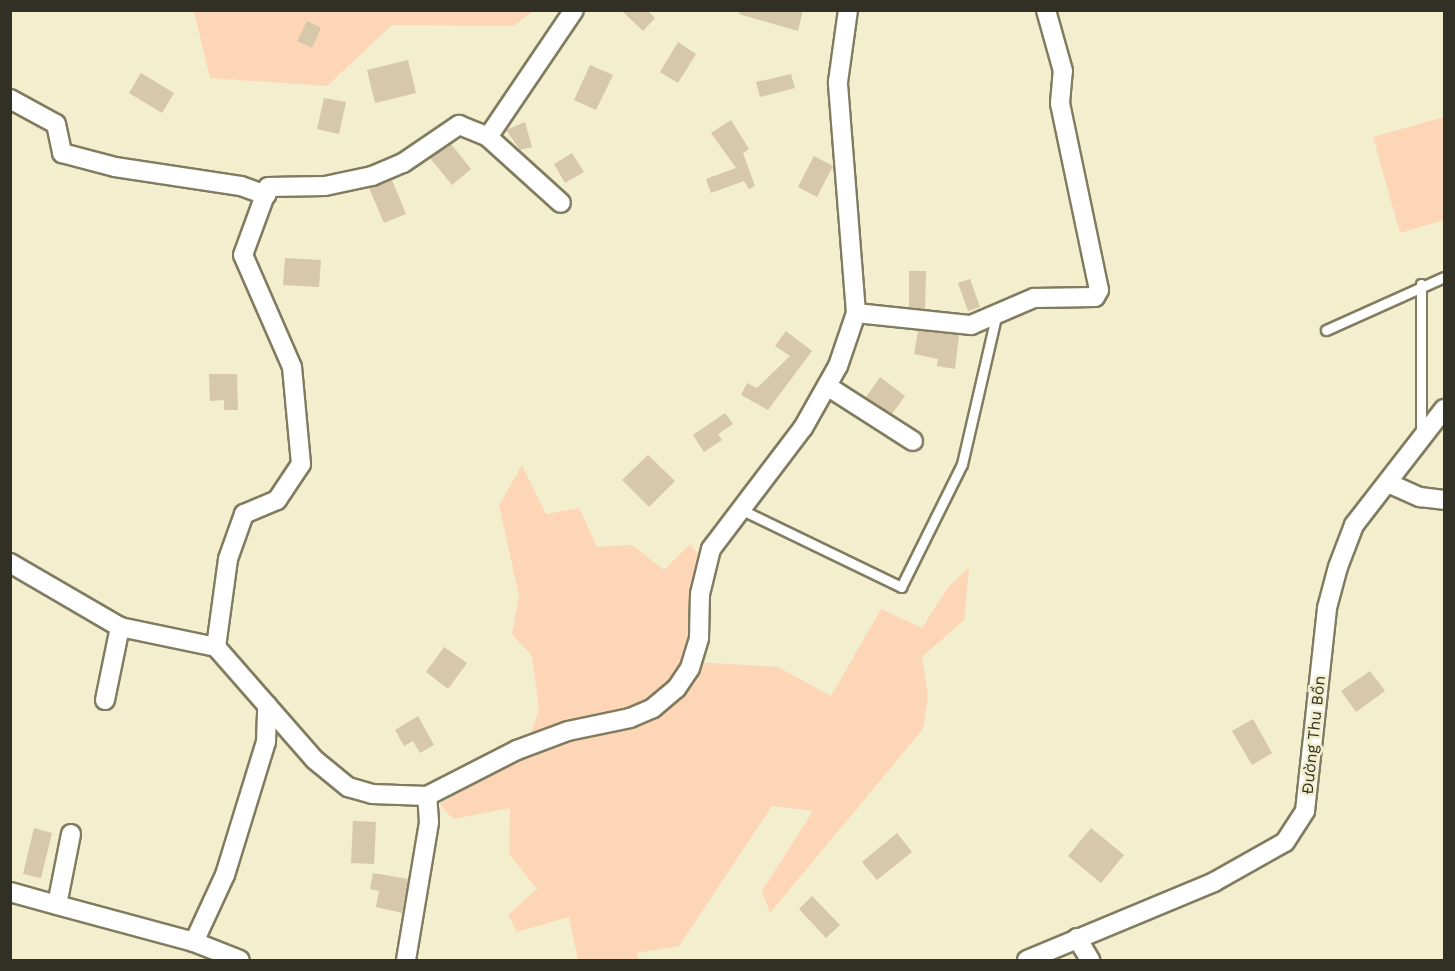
<!DOCTYPE html>
<html>
<head>
<meta charset="utf-8">
<style>
  body { margin:0 }
  #map { position:relative; width:1455px; height:971px; overflow:hidden; background:#f2eece; font-family:"Work Sans",sans-serif }
  div>[style] { position:absolute }
  [style*='--x'] { left:calc(var(--x)*1px); top:calc(var(--y)*1px); width:calc(var(--w)*1px); rotate:calc(var(--a)*1deg) }
  .green>* { inset:0; background:#fdd6b7 }
  .building>* { inset:0; background:#d7c7ab }
  .roads { filter:drop-shadow(2px 0 #817c60) drop-shadow(-2px 0 #817c60) drop-shadow(0 2px #817c60) drop-shadow(0 -2px #817c60) }
  .service>* { height:9px; margin:-4.5px; padding:0 4.5px; transform-origin:4.5px; border-radius:4.5px; background:#fff }
  .minor>* { height:18px; margin:-9px; padding:0 9px; transform-origin:9px; border-radius:9px; background:#fff }
  span { translate:-50% -50%; white-space:nowrap; text-align:center; line-height:1.15; -webkit-text-stroke:5px #f2eece; paint-order:stroke }
  .street-label { font-size:16px; color:#323024 }
  .frame { position:absolute; inset:0; border:12px solid #323024; pointer-events:none }
</style>
</head>
<body>
<div id="map">
  <div class="green">
    <div style="clip-path:polygon(194px 11px,533px 11px,514px 26px,392px 25px,327px 86px,210px 78px)"></div>
    <div style="clip-path:polygon(1444px 117px,1444px 220px,1400px 233px,1373px 137px)"></div>
    <div style="clip-path:polygon(522px 465px,546px 514px,579px 508px,597px 547px,632px 545px,664px 570px,690px 544px,708px 567px,697px 662px,778px 667px,831px 696px,881px 609px,922px 628px,949px 586px,969px 568px,964px 620px,922px 657px,928px 696px,923px 729px,770px 913px,762px 891px,813px 811px,772px 806px,679px 946px,636px 953px,640px 960px,578px 960px,569px 917px,517px 932px,508px 915px,537px 889px,509px 854px,510px 808px,453px 819px,440px 804px,524px 755px,539px 709px,532px 656px,512px 634px,519px 596px,499px 505px)"></div>
  </div>
  <div class="building">
    <div style="clip-path:polygon(621px 10px,647px 10px,655px 18px,643px 31px)"></div>
    <div style="clip-path:polygon(740px 10px,803px 10px,798px 31px,739px 14px)"></div>
    <div style="clip-path:polygon(307px 21px,321px 28px,312px 48px,297px 41px)"></div>
    <div style="clip-path:polygon(678px 42px,696px 54px,678px 83px,660px 72px)"></div>
    <div style="clip-path:polygon(408px 60px,416px 93px,375px 103px,367px 70px)"></div>
    <div style="clip-path:polygon(590px 65px,613px 75px,596px 110px,574px 100px)"></div>
    <div style="clip-path:polygon(141px 73px,174px 93px,162px 113px,129px 93px)"></div>
    <div style="clip-path:polygon(791px 74px,795px 88px,760px 97px,756px 82px)"></div>
    <div style="clip-path:polygon(324px 98px,346px 102px,339px 134px,317px 129px)"></div>
    <div style="clip-path:polygon(731px 120px,749px 149px,743px 153px,755px 186px,749px 189px,744px 181px,711px 193px,706px 179px,736px 168px,711px 133px)"></div>
    <div style="clip-path:polygon(525px 122px,532px 147px,520px 150px,506px 130px)"></div>
    <div style="clip-path:polygon(451px 144px,471px 169px,452px 185px,430px 158px)"></div>
    <div style="clip-path:polygon(572px 153px,584px 172px,565px 183px,554px 164px)"></div>
    <div style="clip-path:polygon(814px 156px,833px 166px,817px 197px,798px 187px)"></div>
    <div style="clip-path:polygon(392px 180px,406px 214px,384px 223px,369px 188px)"></div>
    <div style="clip-path:polygon(285px 258px,321px 260px,319px 287px,283px 285px)"></div>
    <div style="clip-path:polygon(909px 271px,926px 271px,925px 309px,909px 307px)"></div>
    <div style="clip-path:polygon(970px 279px,980px 307px,968px 311px,958px 283px)"></div>
    <div style="clip-path:polygon(786px 331px,812px 351px,768px 410px,741px 395px,747px 383px,757px 388px,790px 356px,775px 346px)"></div>
    <div style="clip-path:polygon(918px 331px,959px 335px,955px 369px,937px 366px,938px 359px,914px 354px)"></div>
    <div style="clip-path:polygon(209px 374px,237px 374px,238px 410px,224px 410px,224px 400px,210px 401px)"></div>
    <div style="clip-path:polygon(880px 377px,905px 396px,892px 414px,866px 397px)"></div>
    <div style="clip-path:polygon(725px 413px,733px 424px,718px 434px,722px 440px,704px 452px,693px 435px)"></div>
    <div style="clip-path:polygon(648px 455px,675px 481px,649px 507px,622px 480px)"></div>
    <div style="clip-path:polygon(444px 647px,467px 663px,448px 689px,426px 672px)"></div>
    <div style="clip-path:polygon(1370px 671px,1385px 691px,1356px 712px,1341px 691px)"></div>
    <div style="clip-path:polygon(418px 716px,434px 745px,420px 753px,413px 741px,404px 746px,395px 730px)"></div>
    <div style="clip-path:polygon(1253px 719px,1272px 753px,1252px 765px,1232px 731px)"></div>
    <div style="clip-path:polygon(353px 821px,376px 822px,374px 864px,351px 863px)"></div>
    <div style="clip-path:polygon(34px 828px,52px 833px,41px 878px,23px 874px)"></div>
    <div style="clip-path:polygon(1091px 828px,1124px 855px,1101px 883px,1068px 856px)"></div>
    <div style="clip-path:polygon(897px 833px,912px 852px,877px 880px,862px 862px)"></div>
    <div style="clip-path:polygon(373px 873px,408px 879px,402px 913px,376px 907px,379px 891px,370px 889px)"></div>
    <div style="clip-path:polygon(812px 896px,840px 925px,826px 938px,799px 909px)"></div>
  </div>
  <div class="roads">
    <div class="service">
      <div style="--x:1421;--y:284;--w:149;--a:90"></div>
      <div style="--x:1326;--y:330;--w:129;--a:-24.2"></div>
      <div style="--x:742;--y:510;--w:177;--a:25.8"></div>
      <div style="--x:901;--y:587;--w:137;--a:-63.6"></div>
      <div style="--x:962;--y:464;--w:151;--a:-77"></div>
    </div>
    <div class="minor">
      <div style="--x:10;--y:99;--w:52;--a:28.5"></div>
      <div style="--x:56;--y:124;--w:30;--a:78"></div>
      <div style="--x:62;--y:153;--w:55;--a:14.8"></div>
      <div style="--x:115;--y:167;--w:127;--a:8.6"></div>
      <div style="--x:241;--y:186;--w:27;--a:20"></div>
      <div style="--x:488;--y:137;--w:153;--a:-55.9"></div>
      <div style="--x:856;--y:313;--w:116;--a:6"></div>
      <div style="--x:971;--y:325;--w:69;--a:-23.2"></div>
      <div style="--x:1034;--y:298;--w:61;--a:-0.9"></div>
      <div style="--x:1095;--y:297;--w:8;--a:-60"></div>
      <div style="--x:1099;--y:290;--w:191;--a:-101.8"></div>
      <div style="--x:1060;--y:103;--w:32;--a:-85"></div>
      <div style="--x:1063;--y:71;--w:63;--a:-105.6"></div>
      <div style="--x:827;--y:386;--w:102;--a:32.6"></div>
      <div style="--x:1388;--y:483;--w:35;--a:24"></div>
      <div style="--x:1420;--y:497;--w:24;--a:7"></div>
      <div style="--x:10;--y:563;--w:127;--a:30.2"></div>
      <div style="--x:120;--y:627;--w:98;--a:11.8"></div>
      <div style="--x:216;--y:647;--w:89;--a:-82.2"></div>
      <div style="--x:228;--y:559;--w:48;--a:-70.4"></div>
      <div style="--x:244;--y:514;--w:36;--a:-23"></div>
      <div style="--x:277;--y:500;--w:43;--a:-56.3"></div>
      <div style="--x:301;--y:464;--w:97;--a:-95.3"></div>
      <div style="--x:292;--y:367;--w:122;--a:-113.6"></div>
      <div style="--x:243;--y:255;--w:72;--a:-69.8"></div>
      <div style="--x:268;--y:187;--w:57;--a:-1"></div>
      <div style="--x:325;--y:186;--w:48;--a:-12"></div>
      <div style="--x:372;--y:176;--w:34;--a:-23"></div>
      <div style="--x:403;--y:163;--w:68;--a:-34.2"></div>
      <div style="--x:459;--y:125;--w:31;--a:22"></div>
      <div style="--x:488;--y:137;--w:98;--a:42.1"></div>
      <div style="--x:216;--y:647;--w:150;--a:48.8"></div>
      <div style="--x:315;--y:760;--w:43;--a:39.3"></div>
      <div style="--x:348;--y:787;--w:25;--a:16"></div>
      <div style="--x:372;--y:794;--w:55;--a:2.1"></div>
      <div style="--x:427;--y:796;--w:101;--a:-27.1"></div>
      <div style="--x:517;--y:750;--w:54;--a:-20.4"></div>
      <div style="--x:568;--y:731;--w:63;--a:-11.8"></div>
      <div style="--x:630;--y:718;--w:25;--a:-23"></div>
      <div style="--x:653;--y:708;--w:30;--a:-40"></div>
      <div style="--x:676;--y:689;--w:25;--a:-56"></div>
      <div style="--x:690;--y:668;--w:31;--a:-73"></div>
      <div style="--x:699;--y:638;--w:44;--a:-88.7"></div>
      <div style="--x:700;--y:594;--w:46;--a:-76.3"></div>
      <div style="--x:711;--y:549;--w:152;--a:-52.8"></div>
      <div style="--x:803;--y:428;--w:71;--a:-60.6"></div>
      <div style="--x:838;--y:366;--w:56;--a:-71.2"></div>
      <div style="--x:856;--y:313;--w:232;--a:-94.5"></div>
      <div style="--x:838;--y:82;--w:73;--a:-82.1"></div>
      <div style="--x:105;--y:700;--w:75;--a:-78.4"></div>
      <div style="--x:71;--y:834;--w:72;--a:101.2"></div>
      <div style="--x:57;--y:905;--w:142;--a:15.1"></div>
      <div style="--x:194;--y:942;--w:49;--a:21.4"></div>
      <div style="--x:10;--y:892;--w:49;--a:15.5"></div>
      <div style="--x:1077;--y:938;--w:26;--a:59"></div>
      <div style="--x:194;--y:942;--w:74;--a:-65.2"></div>
      <div style="--x:225;--y:875;--w:139;--a:-72.9"></div>
      <div style="--x:266;--y:742;--w:37;--a:-88"></div>
      <div style="--x:406;--y:960;--w:140;--a:-80.5"></div>
      <div style="--x:429;--y:822;--w:26;--a:-94"></div>
      <div style="--x:1027;--y:960;--w:203;--a:-22.6"></div>
      <div style="--x:1214;--y:882;--w:81;--a:-29.4"></div>
      <div style="--x:1285;--y:842;--w:37;--a:-57"></div>
      <div style="--x:1305;--y:811;--w:204;--a:-83.8"></div>
      <div style="--x:1327;--y:608;--w:42;--a:-75"></div>
      <div style="--x:1338;--y:567;--w:45;--a:-69.1"></div>
      <div style="--x:1354;--y:525;--w:147;--a:-52.2"></div>
    </div>
  </div>
  <div class="street-label">
    <span style="left:1314px;top:735px;rotate:-84deg">Đường Thu Bồn</span>
  </div>
  <div class="frame"></div>
</div>
</body>
</html>
